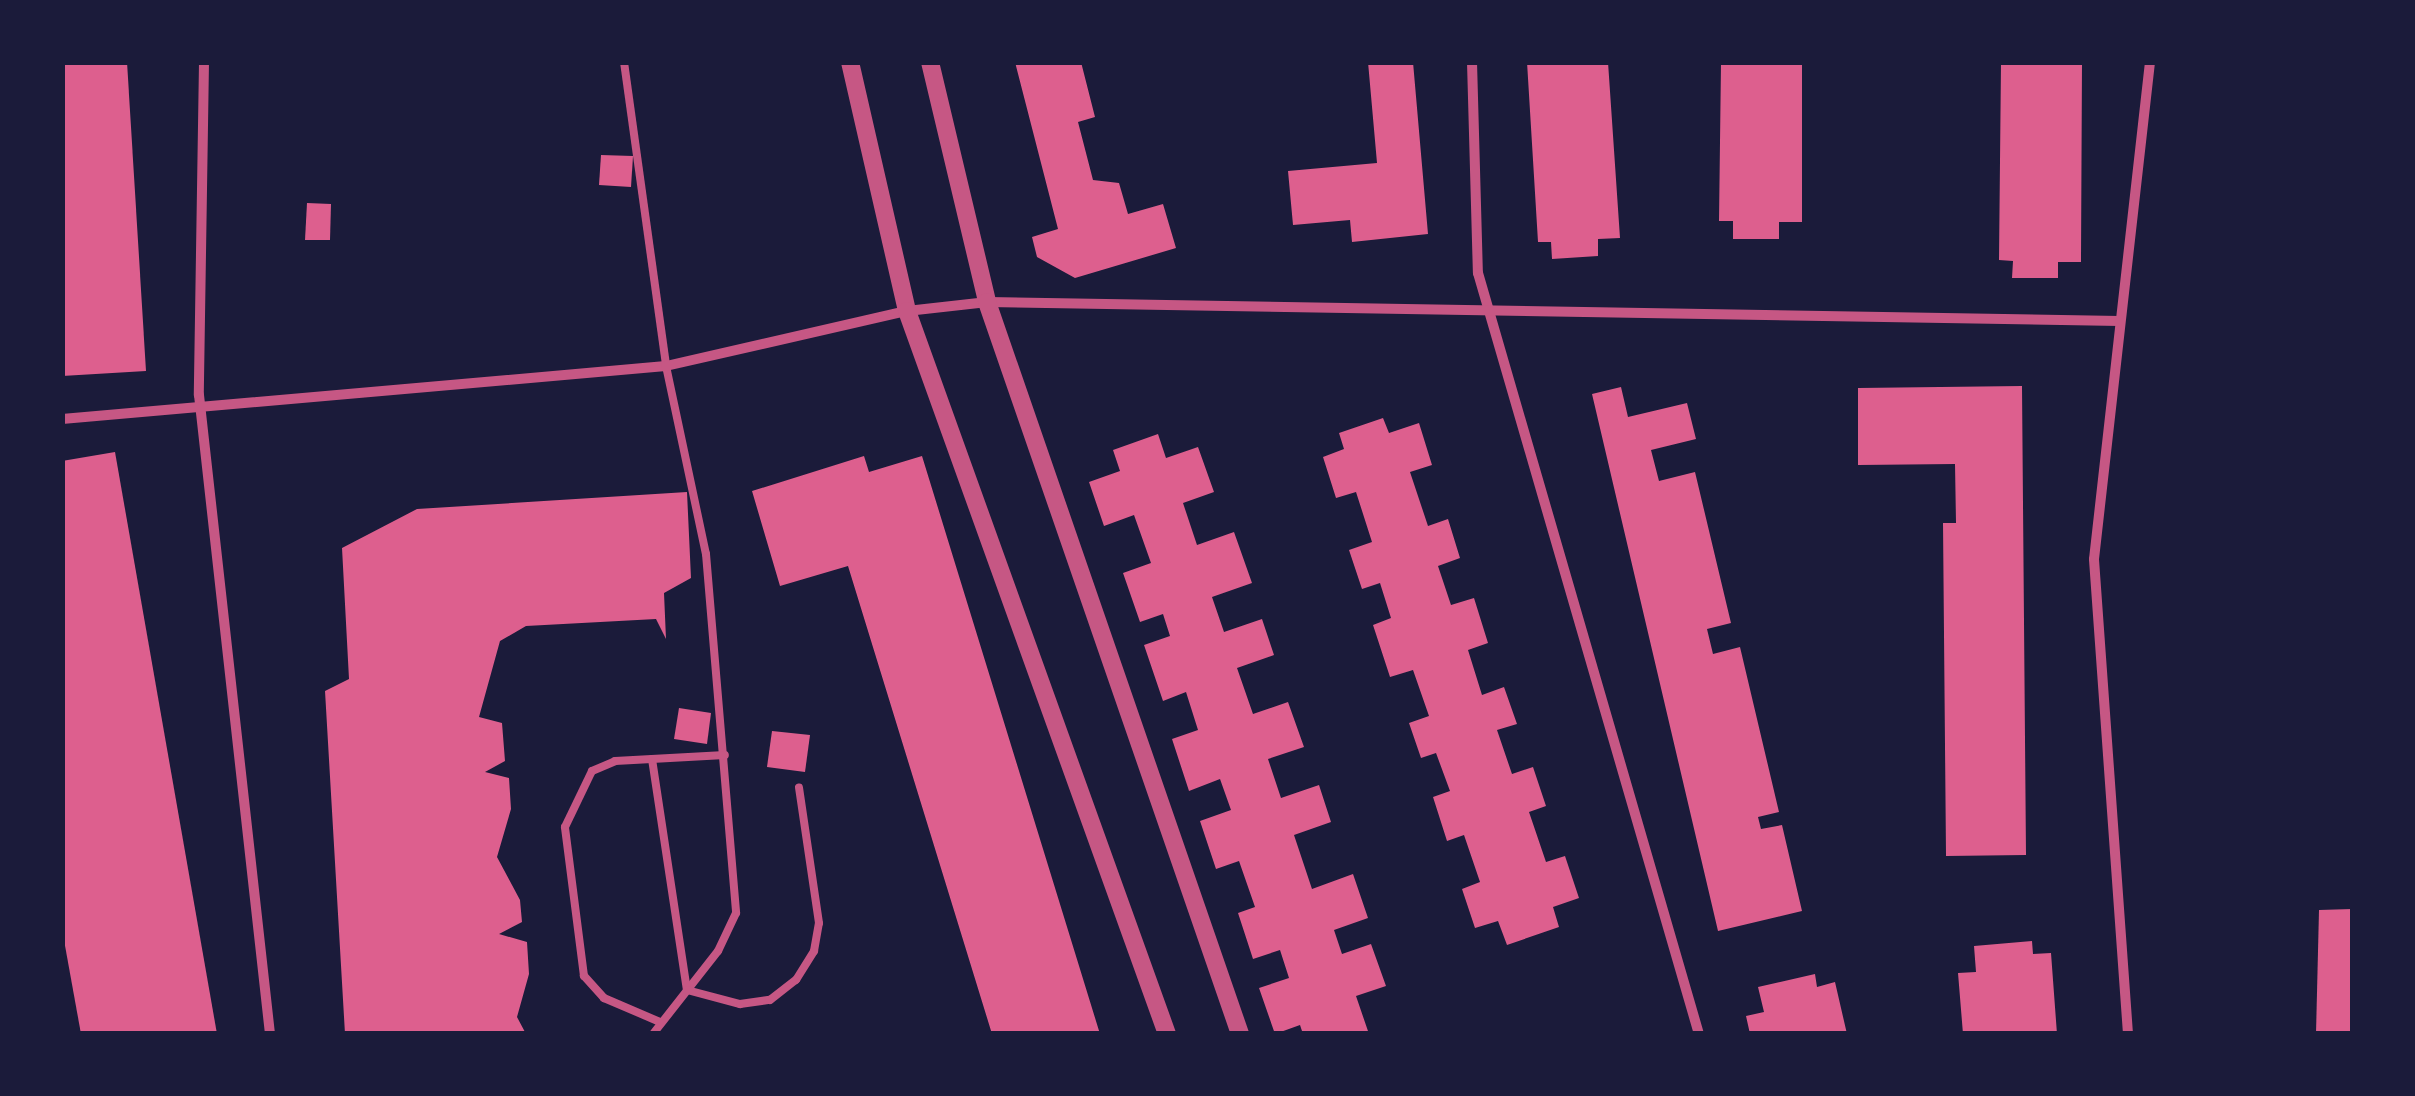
<!DOCTYPE html>
<html>
<head>
<meta charset="utf-8">
<style>
  body { margin:0 }
  #map { position:relative; width:2415px; height:1096px; overflow:hidden; background:#1b1b3a; font-family:"PT Sans Narrow",sans-serif }
  div>[style] { position:absolute }
  [style*='--x'] { left:calc(var(--x)*1px); top:calc(var(--y)*1px); width:calc(var(--w)*1px); rotate:calc(var(--a)*1deg) }
  .building>* { inset:0; background:#dd5f8e }
  .service>* { height:8px; margin:-4px; padding:0 4px; transform-origin:4px; border-radius:4px; background:#c65784 }
  .minor>* { height:10px; margin:-5px; padding:0 5px; transform-origin:5px; border-radius:5px; background:#c65784 }
  .tertiary>* { height:18px; margin:-9px; padding:0 9px; transform-origin:9px; border-radius:9px; background:#c65784 }
  span { translate:-50% -50%; white-space:nowrap; text-align:center; line-height:1.15; -webkit-text-stroke:8px #1b1b3a; paint-order:stroke }
  .frame { position:absolute; inset:0; border:65px solid #1b1b3a; pointer-events:none }
</style>
</head>
<body>
<div id="map">
  <div class="building">
    <div style="clip-path:polygon(62px 62px,127px 62px,146px 371px,62px 376px)"></div>
    <div style="clip-path:polygon(1015px 62px,1081px 62px,1095px 117px,1078px 122px,1093px 180px,1119px 183px,1128px 214px,1163px 204px,1176px 248px,1075px 278px,1037px 257px,1032px 237px,1058px 229px)"></div>
    <div style="clip-path:polygon(1368px 62px,1413px 62px,1428px 234px,1352px 242px,1350px 220px,1293px 225px,1288px 171px,1377px 163px)"></div>
    <div style="clip-path:polygon(1527px 62px,1608px 62px,1620px 238px,1598px 239px,1598px 256px,1552px 259px,1551px 242px,1538px 242px)"></div>
    <div style="clip-path:polygon(1721px 62px,1802px 62px,1802px 222px,1779px 222px,1779px 239px,1733px 239px,1733px 221px,1719px 221px)"></div>
    <div style="clip-path:polygon(2001px 62px,2082px 62px,2081px 262px,2058px 262px,2058px 278px,2012px 278px,2013px 261px,1999px 260px)"></div>
    <div style="clip-path:polygon(601px 155px,633px 156px,631px 187px,599px 185px)"></div>
    <div style="clip-path:polygon(307px 203px,331px 204px,330px 240px,305px 240px)"></div>
    <div style="clip-path:polygon(2022px 386px,2026px 855px,1946px 856px,1943px 523px,1956px 523px,1955px 464px,1858px 465px,1858px 388px)"></div>
    <div style="clip-path:polygon(1621px 387px,1628px 417px,1687px 403px,1696px 439px,1651px 450px,1659px 481px,1695px 472px,1731px 623px,1707px 629px,1713px 654px,1740px 647px,1779px 812px,1758px 817px,1761px 829px,1782px 825px,1802px 911px,1718px 931px,1592px 394px)"></div>
    <div style="clip-path:polygon(1383px 418px,1389px 433px,1419px 423px,1432px 465px,1410px 472px,1428px 526px,1448px 519px,1460px 558px,1438px 566px,1451px 605px,1474px 598px,1488px 643px,1468px 650px,1482px 695px,1504px 687px,1517px 724px,1497px 730px,1512px 774px,1533px 767px,1546px 806px,1529px 812px,1546px 862px,1565px 856px,1579px 898px,1553px 907px,1559px 927px,1507px 945px,1498px 921px,1475px 928px,1462px 889px,1480px 882px,1464px 835px,1447px 841px,1433px 797px,1450px 791px,1436px 753px,1421px 758px,1409px 723px,1429px 716px,1413px 670px,1390px 677px,1373px 625px,1391px 618px,1380px 583px,1362px 589px,1349px 550px,1372px 542px,1356px 492px,1336px 498px,1323px 457px,1344px 449px,1339px 433px)"></div>
    <div style="clip-path:polygon(1158px 434px,1166px 458px,1198px 447px,1214px 492px,1183px 503px,1197px 545px,1234px 532px,1252px 583px,1212px 597px,1224px 632px,1262px 619px,1274px 655px,1237px 668px,1253px 714px,1288px 702px,1304px 747px,1268px 759px,1281px 798px,1319px 785px,1331px 822px,1294px 835px,1312px 889px,1353px 874px,1368px 918px,1334px 930px,1342px 954px,1371px 944px,1386px 986px,1356px 996px,1369px 1034px,1303px 1034px,1300px 1025px,1275px 1034px,1259px 988px,1289px 978px,1280px 950px,1253px 959px,1238px 913px,1255px 907px,1239px 861px,1216px 869px,1200px 821px,1231px 810px,1220px 779px,1189px 791px,1172px 739px,1198px 730px,1186px 692px,1163px 701px,1144px 645px,1170px 636px,1163px 614px,1140px 622px,1123px 573px,1151px 563px,1134px 515px,1104px 526px,1089px 482px,1120px 471px,1113px 450px)"></div>
    <div style="clip-path:polygon(115px 452px,217px 1034px,81px 1034px,62px 929px,62px 461px)"></div>
    <div style="clip-path:polygon(864px 456px,869px 472px,922px 456px,1100px 1034px,992px 1034px,848px 566px,780px 586px,752px 491px)"></div>
    <div style="clip-path:polygon(687px 492px,691px 578px,664px 593px,666px 639px,656px 619px,526px 626px,500px 641px,479px 717px,502px 723px,505px 761px,485px 772px,509px 778px,511px 809px,497px 857px,520px 900px,522px 922px,499px 934px,527px 942px,529px 974px,517px 1017px,526px 1034px,345px 1034px,325px 691px,349px 679px,342px 548px,417px 509px)"></div>
    <div style="clip-path:polygon(679px 708px,711px 713px,707px 744px,674px 739px)"></div>
    <div style="clip-path:polygon(772px 731px,810px 735px,805px 772px,767px 767px)"></div>
    <div style="clip-path:polygon(2352px 909px,2352px 1034px,2316px 1034px,2319px 910px)"></div>
    <div style="clip-path:polygon(2032px 941px,2033px 954px,2051px 953px,2057px 1034px,1963px 1034px,1958px 973px,1976px 972px,1974px 946px)"></div>
    <div style="clip-path:polygon(1815px 974px,1817px 987px,1835px 982px,1847px 1034px,1750px 1034px,1746px 1016px,1764px 1012px,1758px 987px)"></div>
  </div>
  <div class="service">
    <div style="--x:624;--y:62;--w:307;--a:82.1"></div>
    <div style="--x:666;--y:366;--w:192;--a:78"></div>
    <div style="--x:706;--y:554;--w:360;--a:85.2"></div>
    <div style="--x:736;--y:913;--w:42;--a:115.3"></div>
    <div style="--x:718;--y:951;--w:105;--a:128.1"></div>
    <div style="--x:652;--y:759;--w:234;--a:81.4"></div>
    <div style="--x:687;--y:990;--w:55;--a:14.8"></div>
    <div style="--x:740;--y:1004;--w:30;--a:-8"></div>
    <div style="--x:770;--y:1000;--w:33;--a:-38"></div>
    <div style="--x:796;--y:980;--w:34;--a:-58"></div>
    <div style="--x:814;--y:951;--w:28;--a:-80"></div>
    <div style="--x:819;--y:923;--w:137;--a:-98.4"></div>
    <div style="--x:660;--y:1022;--w:61;--a:-156.8"></div>
    <div style="--x:604;--y:998;--w:30;--a:-132"></div>
    <div style="--x:584;--y:976;--w:150;--a:-97.3"></div>
    <div style="--x:565;--y:827;--w:62;--a:-64.3"></div>
    <div style="--x:592;--y:771;--w:25;--a:-23"></div>
    <div style="--x:615;--y:761;--w:110;--a:-3.1"></div>
  </div>
  <div class="minor">
    <div style="--x:204;--y:62;--w:333;--a:90.9"></div>
    <div style="--x:199;--y:395;--w:643;--a:83.66"></div>
    <div style="--x:1472;--y:62;--w:211;--a:88.4"></div>
    <div style="--x:1478;--y:273;--w:792;--a:73.81"></div>
    <div style="--x:62;--y:419;--w:606;--a:-5.01"></div>
    <div style="--x:666;--y:366;--w:247;--a:-12.9"></div>
    <div style="--x:907;--y:311;--w:81;--a:-6.4"></div>
    <div style="--x:987;--y:302;--w:1133;--a:0.96"></div>
    <div style="--x:2128;--y:1034;--w:476;--a:-94.1"></div>
    <div style="--x:2094;--y:559;--w:500;--a:-83.57"></div>
  </div>
  <div class="tertiary">
    <div style="--x:850;--y:62;--w:255;--a:77.1"></div>
    <div style="--x:907;--y:311;--w:768;--a:70.22"></div>
    <div style="--x:930;--y:62;--w:247;--a:76.6"></div>
    <div style="--x:987;--y:302;--w:774;--a:70.93"></div>
  </div>
  <div class="frame"></div>
</div>
</body>
</html>
